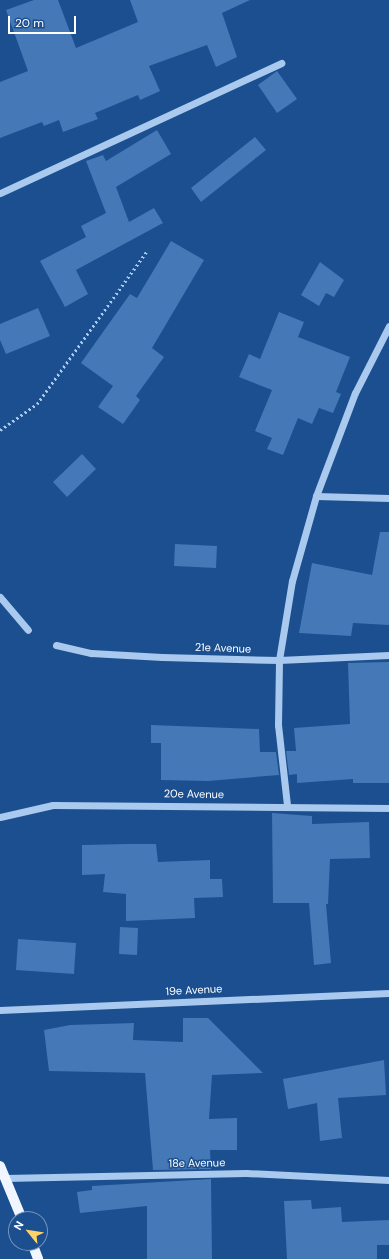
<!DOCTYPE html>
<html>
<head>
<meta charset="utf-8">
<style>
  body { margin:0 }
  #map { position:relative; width:389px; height:1259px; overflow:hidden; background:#1b4f8f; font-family:"DM Sans",sans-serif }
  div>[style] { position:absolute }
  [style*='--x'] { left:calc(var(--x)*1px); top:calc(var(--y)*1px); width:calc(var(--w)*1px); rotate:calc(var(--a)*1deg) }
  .building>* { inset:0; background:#4478b7 }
  .path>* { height:2.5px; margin-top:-1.25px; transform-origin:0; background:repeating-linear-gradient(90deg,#a9c9ee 0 2px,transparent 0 5px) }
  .minor>* { height:7px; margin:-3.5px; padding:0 3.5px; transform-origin:3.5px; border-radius:3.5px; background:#a9c9ee }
  .major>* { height:10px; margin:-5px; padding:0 5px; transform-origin:5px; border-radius:5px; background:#f0f6ff }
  span { translate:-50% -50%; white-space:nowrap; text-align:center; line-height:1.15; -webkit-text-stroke:3px #1b4f8f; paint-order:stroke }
  .street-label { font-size:11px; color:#fff }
  .north { position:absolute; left:8px; top:1211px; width:40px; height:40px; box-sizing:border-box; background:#1b4f8f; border:1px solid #7695bc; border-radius:50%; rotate:300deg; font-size:11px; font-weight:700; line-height:16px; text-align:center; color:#fff }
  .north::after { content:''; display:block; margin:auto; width:14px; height:18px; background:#ffd166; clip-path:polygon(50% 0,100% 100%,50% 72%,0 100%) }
  .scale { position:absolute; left:8px; top:16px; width:68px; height:18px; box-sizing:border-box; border:2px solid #fff; border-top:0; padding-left:5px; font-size:12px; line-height:14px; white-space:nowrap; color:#fff; -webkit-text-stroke:3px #1b4f8f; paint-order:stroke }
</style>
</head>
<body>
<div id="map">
  <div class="building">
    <div style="clip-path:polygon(34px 0,58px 0,76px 48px,138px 22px,130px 0,250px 0,222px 13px,237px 57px,216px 67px,207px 45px,149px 66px,160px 91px,140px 100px,138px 95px,95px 113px,98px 119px,63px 132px,59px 120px,44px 126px,42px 122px,0 138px,0 82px,28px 71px,6px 10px)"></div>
    <div style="clip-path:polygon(277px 71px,297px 99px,277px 113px,258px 85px)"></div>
    <div style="clip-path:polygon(157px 130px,171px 154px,116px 187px,129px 222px,154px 208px,163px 223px,76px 270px,88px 294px,65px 307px,40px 261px,86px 237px,81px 226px,106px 213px,86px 161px,103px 155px,106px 161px)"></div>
    <div style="clip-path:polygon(255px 137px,266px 150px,201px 202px,191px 188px)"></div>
    <div style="clip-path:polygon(171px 241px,204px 260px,152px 348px,164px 357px,136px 396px,140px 400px,123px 424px,98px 407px,113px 386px,81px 363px,130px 294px,137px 298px)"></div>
    <div style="clip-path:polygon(320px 262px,344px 280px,334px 297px,326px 293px,319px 306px,301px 295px)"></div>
    <div style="clip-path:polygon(38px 308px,50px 336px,6px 354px,0 340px,0 324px)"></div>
    <div style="clip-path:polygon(279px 312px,304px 322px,298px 337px,350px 357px,336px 392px,341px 394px,333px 413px,319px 408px,312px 424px,298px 418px,283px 455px,267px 449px,272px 438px,255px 431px,272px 390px,239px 377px,249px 354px,260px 359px)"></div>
    <div style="clip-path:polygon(82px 454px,96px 469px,67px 497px,53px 482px)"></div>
    <div style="clip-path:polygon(380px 532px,389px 532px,389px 625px,353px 623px,351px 636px,299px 633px,312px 563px,372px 575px)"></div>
    <div style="clip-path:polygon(175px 544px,217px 546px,216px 568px,174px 566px)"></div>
    <div style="clip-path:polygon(389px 662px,389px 783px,353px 783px,353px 779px,297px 783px,297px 774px,289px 775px,286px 751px,296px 751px,294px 728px,350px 724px,348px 663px)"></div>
    <div style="clip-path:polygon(151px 725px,259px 729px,260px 752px,276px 752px,279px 775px,208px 781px,161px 780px,161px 743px,151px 743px)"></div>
    <div style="clip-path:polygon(272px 813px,312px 816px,312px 824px,369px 822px,370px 858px,330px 859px,328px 904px,326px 904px,331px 963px,314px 965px,309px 903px,273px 903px)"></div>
    <div style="clip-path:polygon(129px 844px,156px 844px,158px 862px,210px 860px,210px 879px,222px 879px,223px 897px,194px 898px,195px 918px,126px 921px,126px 894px,103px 892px,105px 874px,82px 875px,82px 845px)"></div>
    <div style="clip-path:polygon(120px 927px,138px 928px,137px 955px,119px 954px)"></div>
    <div style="clip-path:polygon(18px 939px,76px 943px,74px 974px,16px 970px)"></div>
    <div style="clip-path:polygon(183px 1018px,208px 1018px,263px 1073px,212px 1075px,209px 1119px,237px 1118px,237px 1150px,210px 1150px,211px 1169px,153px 1170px,145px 1073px,49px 1071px,44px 1030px,70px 1025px,134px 1023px,133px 1040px,183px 1042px)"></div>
    <div style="clip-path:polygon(384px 1060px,386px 1095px,338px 1098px,342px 1138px,320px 1141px,317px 1103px,288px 1109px,283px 1079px)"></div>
    <div style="clip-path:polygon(211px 1179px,212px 1259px,147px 1259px,147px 1206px,80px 1213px,77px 1192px,92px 1190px,92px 1186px)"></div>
    <div style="clip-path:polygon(311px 1200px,312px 1209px,341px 1207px,342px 1222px,389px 1220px,389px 1245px,377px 1245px,377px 1259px,287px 1259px,284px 1201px)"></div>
  </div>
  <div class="path">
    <div style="--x:0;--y:430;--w:45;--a:-35.1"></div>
    <div style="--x:37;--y:404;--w:188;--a:-54.3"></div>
  </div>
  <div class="minor">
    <div style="--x:0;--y:193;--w:310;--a:-24.8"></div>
    <div style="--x:316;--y:496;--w:73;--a:1.6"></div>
    <div style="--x:0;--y:597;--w:43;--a:49.7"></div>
    <div style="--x:56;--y:645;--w:36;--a:13"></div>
    <div style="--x:91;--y:653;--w:71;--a:3.2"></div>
    <div style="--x:162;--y:657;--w:117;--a:1.5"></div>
    <div style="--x:279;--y:660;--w:110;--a:-2.6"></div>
    <div style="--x:287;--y:805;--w:81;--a:-96.4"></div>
    <div style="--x:278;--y:725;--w:65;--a:-89.1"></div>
    <div style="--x:279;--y:660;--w:80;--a:-80.7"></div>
    <div style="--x:292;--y:581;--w:88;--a:-74.2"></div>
    <div style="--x:316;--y:496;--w:110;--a:-69.3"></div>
    <div style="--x:355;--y:393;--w:75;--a:-63.1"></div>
    <div style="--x:0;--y:817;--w:54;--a:-12.8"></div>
    <div style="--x:53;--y:805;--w:336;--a:0.5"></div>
    <div style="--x:0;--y:1010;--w:389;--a:-2.5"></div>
    <div style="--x:5;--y:1178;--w:241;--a:-1.2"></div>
    <div style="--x:246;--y:1173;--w:143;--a:2.8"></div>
  </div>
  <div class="major">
    <div style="--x:0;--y:1166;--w:57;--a:67.5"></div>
    <div style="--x:32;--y:1243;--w:17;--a:69"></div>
  </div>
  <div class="street-label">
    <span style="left:223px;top:648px;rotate:2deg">21e Avenue</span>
    <span style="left:194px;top:794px;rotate:1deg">20e Avenue</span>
    <span style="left:194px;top:990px;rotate:-3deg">19e Avenue</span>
    <span style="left:197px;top:1163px;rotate:-1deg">18e Avenue</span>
  </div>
  <div class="north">N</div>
  <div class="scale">20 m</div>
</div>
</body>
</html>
